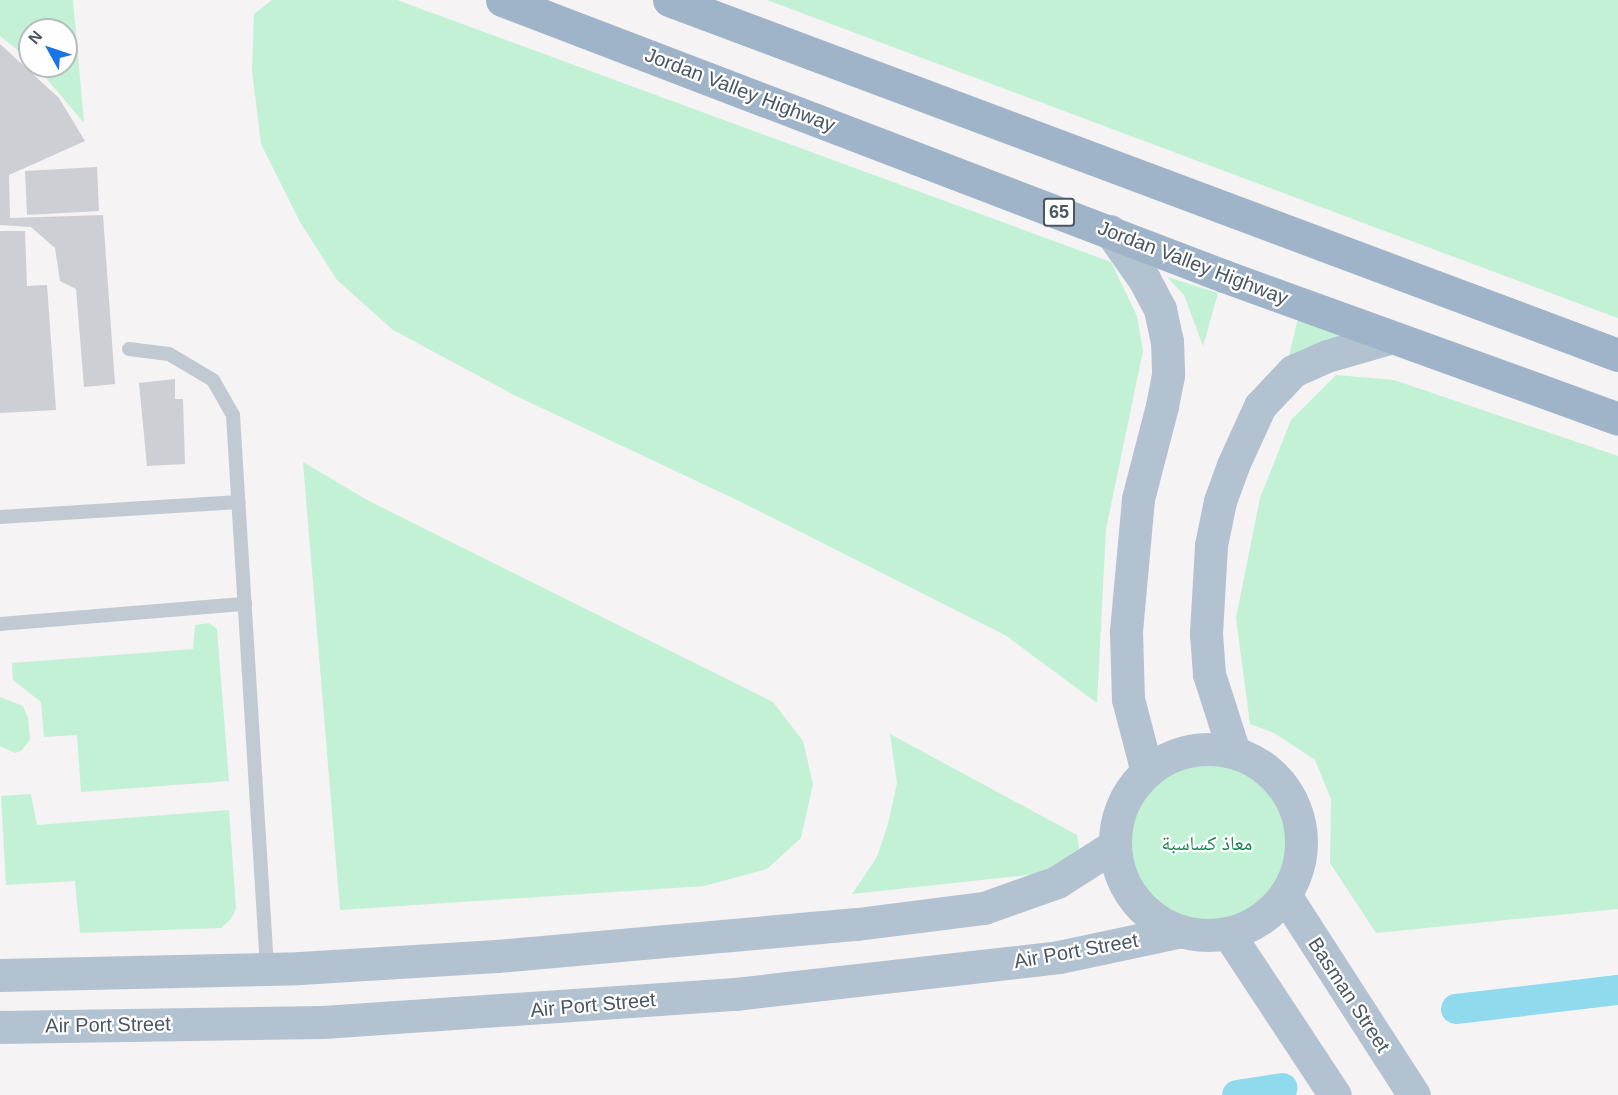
<!DOCTYPE html>
<html>
<head>
<meta charset="utf-8">
<style>
  body { margin:0 }
  #map { position:relative; width:1618px; height:1095px; overflow:hidden; background:#f5f3f3; font-family:Helvetica,"Noto Naskh Arabic",sans-serif }
  div>[style] { position:absolute }
  [style*='--x'] { left:calc(var(--x)*1px); top:calc(var(--y)*1px); width:calc(var(--w)*1px); rotate:calc(var(--a)*1deg) }
  .green>* { inset:0; background:#c3f1d5 }
  .round { border-radius:50% }
  .canal>* { height:30px; margin:-15px; padding:0 15px; transform-origin:15px; border-radius:15px; background:#90daee }
  .building>* { inset:0; background:#cdcfd5 }
  .service>* { height:14px; margin:-7px; padding:0 7px; transform-origin:7px; border-radius:7px; background:#c1cad2 }
  .primary>* { height:33px; margin:-16.5px; padding:0 16.5px; transform-origin:16.5px; border-radius:16.5px; background:#b3c2d1 }
  .primary>.ring { margin:-16.5px; padding:0; box-sizing:content-box; background:none; border:33px solid #b3c2d1; border-radius:50% }
  .trunk>* { height:33px; margin:-16.5px; padding:0 16.5px; transform-origin:16.5px; border-radius:16.5px; background:#9fb4c9 }
  span { translate:-50% -50%; white-space:nowrap; text-align:center; line-height:1.15; -webkit-text-stroke:4.5px #fff; paint-order:stroke }
  .shield-label span { padding:2px 4px; background:#fff; border:2px solid; border-radius:4px; -webkit-text-stroke-width:0 }
  .shield-label { font-size:18px; color:#4a5661; font-weight:700 }
  .street-label { font-size:20px; color:#4a5661 }
  .park-label { font-size:20px; color:#17864f }
  .north { position:absolute; left:18px; top:18px; width:60px; height:60px; box-sizing:border-box; background:#fff; border:2px solid #b7bbc0; border-radius:50%; rotate:310deg; font-size:16px; font-weight:700; line-height:24px; text-align:center; color:#4a5661 }
  .north::after { content:''; display:block; margin:auto; width:21px; height:27px; background:#1a73e8; clip-path:polygon(50% 0,100% 100%,50% 72%,0 100%) }
</style>
</head>
<body>
<div id="map">
  <div class="green">
    <div style="clip-path:polygon(0 0,73px 0,84px 123px,36px 66px,66px 66px,66px 30px,30px 30px,30px 60px,0 36px)"></div>
    <div style="clip-path:polygon(272px 0,397px 0,1111px 262px,1137px 316px,1143px 351px,1106px 529px,1097px 703px,1005px 635px,741px 502px,514px 395px,393px 330px,337px 280px,300px 222px,261px 144px,252px 71px,254px 14px)"></div>
    <div style="clip-path:polygon(767px 0,1618px 0,1618px 318px,1604px 313px)"></div>
    <div style="clip-path:polygon(1167px 277px,1218px 293px,1203px 346px,1184px 295px)"></div>
    <div style="clip-path:polygon(1298px 318px,1351px 337px,1287px 364px)"></div>
    <div style="clip-path:polygon(1336px 375px,1394px 380px,1618px 456px,1618px 909px,1376px 933px,1330px 863px,1331px 799px,1315px 760px,1274px 733px,1250px 724px,1236px 618px,1260px 498px,1291px 420px)"></div>
    <div style="clip-path:polygon(303px 462px,369px 501px,773px 702px,803px 741px,813px 784px,801px 838px,767px 869px,704px 886px,340px 910px)"></div>
    <div style="clip-path:polygon(209px 623px,217px 629px,229px 781px,81px 792px,77px 735px,44px 737px,41px 702px,13px 680px,12px 663px,193px 649px,195px 625px)"></div>
    <div style="clip-path:polygon(0 697px,23px 706px,28px 718px,30px 740px,21px 751px,15px 753px,0 746px)"></div>
    <div style="clip-path:polygon(890px 734px,1077px 835px,1079px 847px,1073px 861px,1056px 872px,852px 894px,877px 857px,888px 824px,897px 783px)"></div>
    <div class="round" style="left:1128px;top:763px;width:160px;height:160px"></div>
    <div style="clip-path:polygon(31px 794px,37px 825px,229px 810px,236px 908px,231px 919px,221px 928px,80px 933px,75px 881px,6px 885px,1px 796px)"></div>
  </div>
  <div class="canal">
    <div style="--x:1456;--y:1009;--w:163;--a:-6.7"></div>
    <div style="--x:1237;--y:1095;--w:46;--a:-8.8"></div>
  </div>
  <div class="building">
    <div style="clip-path:polygon(0 44px,59px 98px,85px 141px,9px 175px,10px 218px,103px 215px,115px 384px,84px 387px,76px 289px,60px 281px,55px 248px,31px 227px,0 225px)"></div>
    <div style="clip-path:polygon(97px 167px,99px 211px,27px 215px,25px 171px)"></div>
    <div style="clip-path:polygon(0 231px,25px 231px,27px 286px,47px 285px,56px 410px,0 413px)"></div>
    <div style="clip-path:polygon(175px 379px,175px 399px,183px 399px,185px 464px,147px 466px,139px 383px)"></div>
  </div>
  <div class="service">
    <div style="--x:129;--y:349;--w:40;--a:7.1"></div>
    <div style="--x:169;--y:354;--w:51;--a:30.6"></div>
    <div style="--x:213;--y:380;--w:40;--a:60.3"></div>
    <div style="--x:233;--y:415;--w:554;--a:86.48"></div>
    <div style="--x:0;--y:517;--w:239;--a:-3.6"></div>
    <div style="--x:0;--y:624;--w:246;--a:-4.7"></div>
  </div>
  <div class="primary">
    <div style="--x:1110;--y:231;--w:59;--a:54.7"></div>
    <div style="--x:1144;--y:279;--w:34;--a:62"></div>
    <div style="--x:1160;--y:309;--w:33;--a:78"></div>
    <div style="--x:1167;--y:341;--w:34;--a:88"></div>
    <div style="--x:1168;--y:375;--w:32;--a:101"></div>
    <div style="--x:1162;--y:406;--w:96;--a:104.5"></div>
    <div style="--x:1138;--y:499;--w:134;--a:95.2"></div>
    <div style="--x:1126;--y:632;--w:67;--a:88.3"></div>
    <div style="--x:1128;--y:699;--w:75;--a:75.4"></div>
    <div class="ring" style="left:1115px;top:749px;width:153px;height:153px"></div>
    <div style="--x:1234;--y:752;--w:82;--a:-107.8"></div>
    <div style="--x:1209;--y:674;--w:41;--a:-94.2"></div>
    <div style="--x:1206;--y:633;--w:88;--a:-86.7"></div>
    <div style="--x:1211;--y:545;--w:45;--a:-78.4"></div>
    <div style="--x:1220;--y:501;--w:38;--a:-70"></div>
    <div style="--x:1233;--y:465;--w:65;--a:-65.4"></div>
    <div style="--x:1260;--y:406;--w:48;--a:-46.7"></div>
    <div style="--x:1293;--y:371;--w:37;--a:-24"></div>
    <div style="--x:1327;--y:356;--w:65;--a:-16.2"></div>
    <div style="--x:1285;--y:895;--w:238;--a:57.2"></div>
    <div style="--x:1228;--y:933;--w:194;--a:56.6"></div>
    <div style="--x:0;--y:975;--w:300;--a:-1.3"></div>
    <div style="--x:300;--y:968;--w:197;--a:-3.5"></div>
    <div style="--x:497;--y:956;--w:361;--a:-5.1"></div>
    <div style="--x:857;--y:924;--w:128;--a:-7.2"></div>
    <div style="--x:984;--y:908;--w:77;--a:-19.6"></div>
    <div style="--x:1057;--y:882;--w:69;--a:-32.5"></div>
    <div style="--x:0;--y:1027;--w:323;--a:-0.9"></div>
    <div style="--x:323;--y:1022;--w:413;--a:-3.9"></div>
    <div style="--x:735;--y:994;--w:326;--a:-6.5"></div>
    <div style="--x:1059;--y:957;--w:125;--a:-12"></div>
  </div>
  <div class="trunk">
    <div style="--x:502;--y:0;--w:773;--a:20.92"></div>
    <div style="--x:1224;--y:276;--w:419;--a:19.9"></div>
    <div style="--x:669;--y:0;--w:1013;--a:20.51"></div>
  </div>
  <div class="shield-label">
    <span style="left:1059px;top:212px">65</span>
  </div>
  <div class="street-label">
    <span style="left:740px;top:90px;rotate:21deg">Jordan Valley Highway</span>
    <span style="left:1193px;top:263px;rotate:21deg">Jordan Valley Highway</span>
    <span style="left:1076px;top:951px;rotate:-10deg">Air Port Street</span>
    <span style="left:1349px;top:995px;rotate:57deg">Basman Street</span>
    <span style="left:593px;top:1005px;rotate:-5deg">Air Port Street</span>
    <span style="left:108px;top:1025px;rotate:-1deg">Air Port Street</span>
  </div>
  <div class="park-label">
    <span style="left:1207px;top:843px">معاذ كساسبة</span>
  </div>
  <div class="north">N</div>
</div>
</body>
</html>
